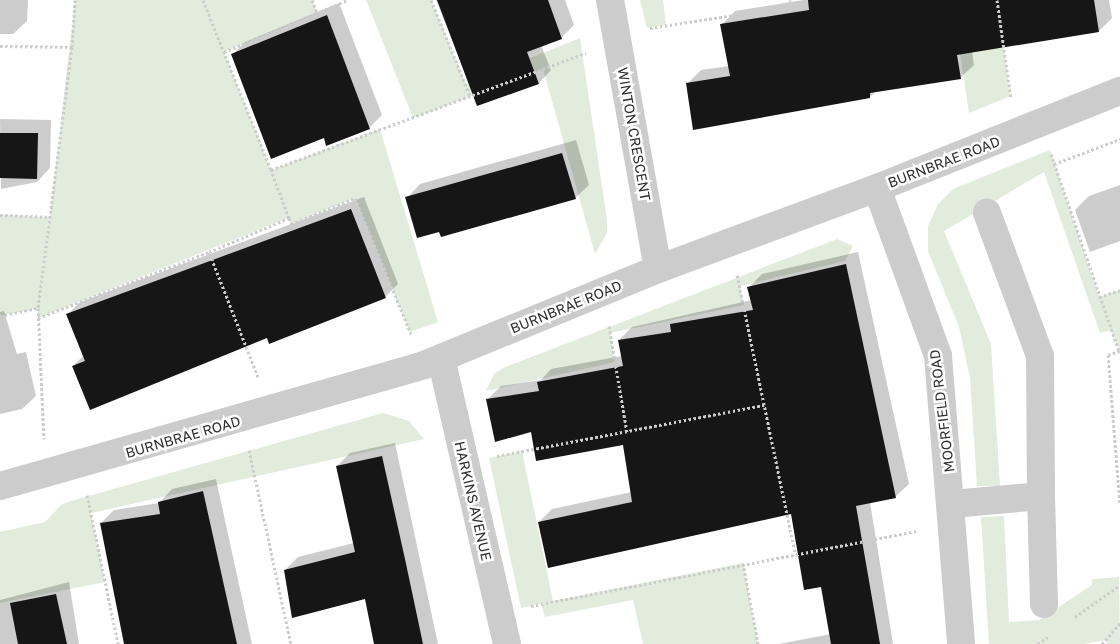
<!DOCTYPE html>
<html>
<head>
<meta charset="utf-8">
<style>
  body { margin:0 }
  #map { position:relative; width:1120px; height:644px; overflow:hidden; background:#fff; font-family:"Golos Text",sans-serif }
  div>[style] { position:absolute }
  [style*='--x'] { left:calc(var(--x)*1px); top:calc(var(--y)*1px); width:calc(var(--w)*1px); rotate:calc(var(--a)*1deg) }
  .green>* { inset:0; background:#e1ecdd }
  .shadow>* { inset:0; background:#0003 }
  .building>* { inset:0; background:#161616 }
  .path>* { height:3px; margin-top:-1.5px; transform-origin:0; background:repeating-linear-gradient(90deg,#ccc 0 2.5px,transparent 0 5px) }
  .minor>* { height:28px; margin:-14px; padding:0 14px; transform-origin:14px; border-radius:14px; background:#ccc }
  span { translate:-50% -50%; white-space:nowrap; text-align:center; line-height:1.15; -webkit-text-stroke:5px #fff; paint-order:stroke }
  .street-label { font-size:14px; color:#2f2f2f }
</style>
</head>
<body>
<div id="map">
  <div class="green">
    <div style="clip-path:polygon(75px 0,312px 0,317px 13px,224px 52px,271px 170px,380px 129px,438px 322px,410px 332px,355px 198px,291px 224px,288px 218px,38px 318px,38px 308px,0 316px,0 215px,50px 217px)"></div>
    <div style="clip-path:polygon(366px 0,431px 0,466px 84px,580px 38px,607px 220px,607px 233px,595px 254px,543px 69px,413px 118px)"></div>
    <div style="clip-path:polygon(640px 0,663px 0,666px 25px,647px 28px)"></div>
    <div style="clip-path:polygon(952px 0,997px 0,1011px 96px,969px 113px)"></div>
    <div style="clip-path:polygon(1050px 150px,1099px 297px,1120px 290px,1120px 351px,1111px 330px,1100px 333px,1044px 172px,944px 231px,991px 344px,1000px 486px,977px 486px,970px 378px,959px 327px,928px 251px,928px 226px,938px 204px,953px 189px)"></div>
    <div style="clip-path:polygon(837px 239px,853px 246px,845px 261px,740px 286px,744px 305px,610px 333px,615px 362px,486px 391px,494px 374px,503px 368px)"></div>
    <div style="clip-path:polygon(383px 413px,409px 421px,424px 439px,91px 513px,105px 582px,0 603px,0 532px,45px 522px,62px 504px,71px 501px)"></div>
    <div style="clip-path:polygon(522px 451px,553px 601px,743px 563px,758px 644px,643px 644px,633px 600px,545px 617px,541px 604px,521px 608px,489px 458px)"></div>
    <div style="clip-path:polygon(1004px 516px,1009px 622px,1039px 620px,1092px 585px,1092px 579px,1119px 577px,1120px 644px,1107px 644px,1106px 640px,1084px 644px,989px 644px,981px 517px)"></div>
  </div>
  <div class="shadow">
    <div style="clip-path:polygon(0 0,28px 0,27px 21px,13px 34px,0 34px)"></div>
    <div style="clip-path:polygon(436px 0,565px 0,574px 25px,561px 38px,541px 45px,551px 70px,539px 83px,478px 104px)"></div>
    <div style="clip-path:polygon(803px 0,957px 0,967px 20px,974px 65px,960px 78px,876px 91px,870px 97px,688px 83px,701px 70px,730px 66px,722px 24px,735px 11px)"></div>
    <div style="clip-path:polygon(1005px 0,1109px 0,1112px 18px,1099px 31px)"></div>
    <div style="clip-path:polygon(339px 3px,382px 115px,369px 128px,324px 136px,232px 55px,245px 42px)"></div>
    <div style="clip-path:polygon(0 119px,51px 120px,50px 168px,37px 182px,1px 189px)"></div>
    <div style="clip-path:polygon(576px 140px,589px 185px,575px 198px,440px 230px,407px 198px,420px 184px)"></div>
    <div style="clip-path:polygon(1120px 185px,1120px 241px,1090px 252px,1075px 210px,1089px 196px)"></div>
    <div style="clip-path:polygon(364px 197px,398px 284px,385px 297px,267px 336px,73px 366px,84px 355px,67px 315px,80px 302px)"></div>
    <div style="clip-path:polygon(858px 252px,909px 484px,896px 496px,870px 502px,893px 644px,779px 644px,831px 634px,822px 585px,792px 513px,539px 522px,552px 509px,632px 492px,624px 443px,532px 430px,488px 399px,501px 386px,541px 380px,551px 369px,622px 356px,619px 340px,632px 327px,752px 300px,749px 287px,762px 274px)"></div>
    <div style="clip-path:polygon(4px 311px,17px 354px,26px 352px,36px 396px,22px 409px,0 414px,0 312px)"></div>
    <div style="clip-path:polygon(395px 443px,438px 644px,376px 644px,366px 598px,285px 570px,298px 557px,354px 543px,337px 466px,350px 453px)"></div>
    <div style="clip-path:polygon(216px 479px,252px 644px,127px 644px,101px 523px,114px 510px,159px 503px,172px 489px)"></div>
    <div style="clip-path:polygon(69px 582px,79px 644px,0 644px,0 600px)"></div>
  </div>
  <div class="building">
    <div style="clip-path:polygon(437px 0,548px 0,562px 39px,527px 52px,539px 84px,477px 106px)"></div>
    <div style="clip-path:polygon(808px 0,1094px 0,1099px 32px,957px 55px,961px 79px,870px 93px,870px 98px,693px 130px,686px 83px,730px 76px,720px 24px,809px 10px)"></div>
    <div style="clip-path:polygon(327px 15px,370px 129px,326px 146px,324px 138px,271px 159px,231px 54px)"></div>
    <div style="clip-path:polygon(0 133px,38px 133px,37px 179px,0 178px)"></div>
    <div style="clip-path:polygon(562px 153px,576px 199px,441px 237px,439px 232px,417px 238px,405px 197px)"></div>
    <div style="clip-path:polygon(351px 209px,386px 298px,269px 344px,267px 338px,90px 410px,72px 366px,85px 361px,66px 314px)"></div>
    <div style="clip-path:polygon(846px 264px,896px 498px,856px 506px,880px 644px,831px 644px,821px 587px,804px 590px,791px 514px,548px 568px,538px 522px,632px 502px,623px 445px,536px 461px,531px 432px,495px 442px,486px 399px,539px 391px,537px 382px,623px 366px,618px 340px,671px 332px,670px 324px,753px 310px,747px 287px)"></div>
    <div style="clip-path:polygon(382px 456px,405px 559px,423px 644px,374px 644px,365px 599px,292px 618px,284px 570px,355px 552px,336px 466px)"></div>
    <div style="clip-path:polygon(203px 491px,237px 644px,124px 644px,100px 523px,160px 514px,158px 502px)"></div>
    <div style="clip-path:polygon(56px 594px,67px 644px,18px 644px,10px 603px)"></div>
  </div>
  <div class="path">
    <div style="--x:203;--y:0;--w:183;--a:68.2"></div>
    <div style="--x:312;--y:0;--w:14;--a:69"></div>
    <div style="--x:431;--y:0;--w:104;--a:67.9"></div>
    <div style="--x:997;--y:0;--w:99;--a:81.9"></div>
    <div style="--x:650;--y:28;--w:143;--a:-8.9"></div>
    <div style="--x:791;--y:6;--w:6;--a:-99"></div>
    <div style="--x:0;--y:46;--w:72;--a:0.8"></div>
    <div style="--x:72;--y:47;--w:263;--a:97.4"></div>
    <div style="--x:72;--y:47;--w:47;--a:-86.3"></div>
    <div style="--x:224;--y:52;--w:134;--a:-22.8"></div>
    <div style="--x:1051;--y:154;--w:209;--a:71"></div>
    <div style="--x:1054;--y:164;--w:71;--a:-20.7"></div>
    <div style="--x:0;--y:215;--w:50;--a:2.3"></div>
    <div style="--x:289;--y:218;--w:51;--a:-110.6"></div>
    <div style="--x:271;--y:170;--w:336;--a:-20.4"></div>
    <div style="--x:737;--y:275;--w:284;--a:78.2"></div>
    <div style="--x:1099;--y:297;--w:22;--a:-18"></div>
    <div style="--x:0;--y:316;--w:39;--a:-12"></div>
    <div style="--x:38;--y:308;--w:131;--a:87.4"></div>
    <div style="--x:38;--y:318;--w:183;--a:-21.1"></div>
    <div style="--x:609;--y:326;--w:108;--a:80.4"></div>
    <div style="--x:1120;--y:351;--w:13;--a:162"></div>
    <div style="--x:1108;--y:355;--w:148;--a:85.4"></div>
    <div style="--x:258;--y:377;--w:134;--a:-111.4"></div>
    <div style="--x:209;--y:252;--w:87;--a:-23"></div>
    <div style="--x:289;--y:218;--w:6;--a:72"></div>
    <div style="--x:291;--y:224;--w:69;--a:-22.1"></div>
    <div style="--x:355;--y:198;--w:147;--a:67.6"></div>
    <div style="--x:249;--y:450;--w:198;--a:77.8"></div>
    <div style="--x:497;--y:456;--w:272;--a:-10.8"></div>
    <div style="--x:87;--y:495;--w:152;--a:78.2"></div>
    <div style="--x:743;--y:563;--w:82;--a:79.5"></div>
    <div style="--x:531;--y:606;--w:394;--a:-11"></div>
    <div style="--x:1075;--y:617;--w:55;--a:-35.4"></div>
    <div style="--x:1038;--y:644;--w:12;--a:-35"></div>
    <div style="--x:1102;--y:644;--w:28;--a:-49"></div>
  </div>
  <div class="minor">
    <div style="--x:610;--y:0;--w:273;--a:79.9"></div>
    <div style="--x:877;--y:188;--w:179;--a:70"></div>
    <div style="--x:938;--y:356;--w:289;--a:85.4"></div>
    <div style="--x:441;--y:358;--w:294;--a:77"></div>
    <div style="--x:0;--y:486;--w:441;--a:-15.9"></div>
    <div style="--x:424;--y:365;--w:253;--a:-22.3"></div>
    <div style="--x:658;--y:269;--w:233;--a:-20.3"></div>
    <div style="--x:877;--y:188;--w:262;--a:-21.8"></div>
    <div style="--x:1041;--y:496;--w:108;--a:88.4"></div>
    <div style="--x:952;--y:504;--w:89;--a:-5.1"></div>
    <div style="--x:1041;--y:496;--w:140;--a:-90.4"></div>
    <div style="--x:1040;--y:356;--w:153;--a:-110.3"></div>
  </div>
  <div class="street-label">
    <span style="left:634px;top:134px;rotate:80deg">WINTON CRESCENT</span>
    <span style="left:944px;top:162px;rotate:-21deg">BURNBRAE ROAD</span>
    <span style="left:566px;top:307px;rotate:-22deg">BURNBRAE ROAD</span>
    <span style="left:942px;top:411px;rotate:-97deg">MOORFIELD ROAD</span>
    <span style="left:183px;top:437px;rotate:-16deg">BURNBRAE ROAD</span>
    <span style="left:473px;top:501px;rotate:77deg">HARKINS AVENUE</span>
  </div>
</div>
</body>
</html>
